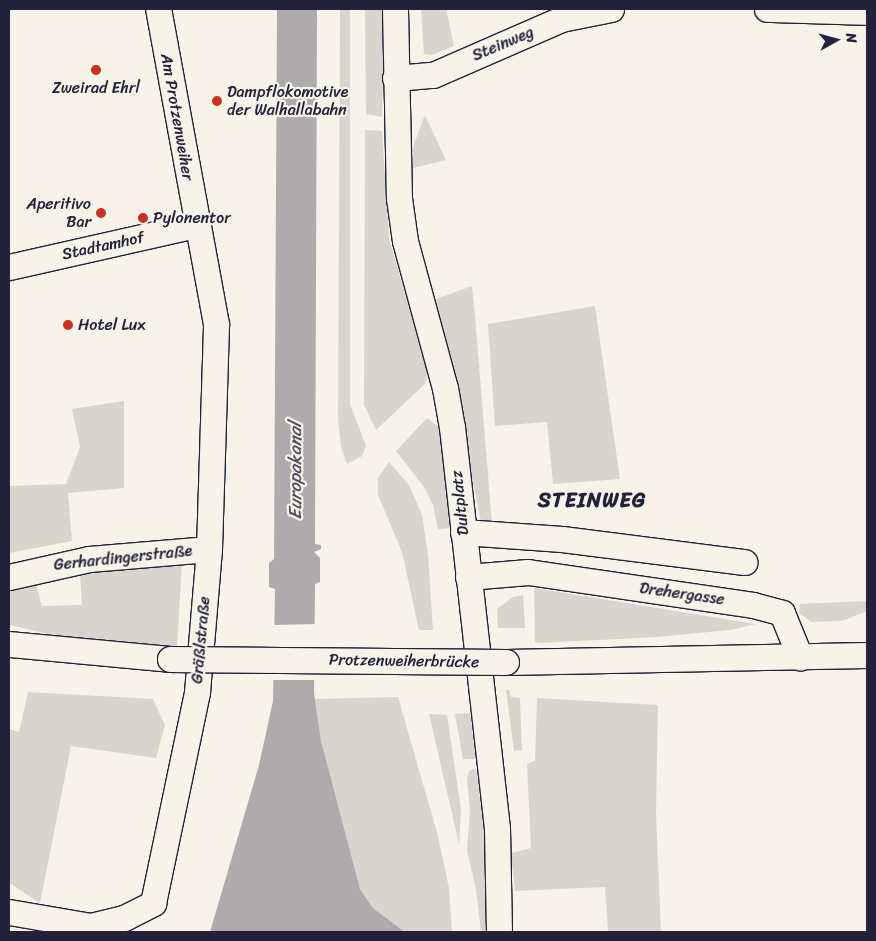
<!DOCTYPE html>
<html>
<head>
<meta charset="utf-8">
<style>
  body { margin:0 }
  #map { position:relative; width:876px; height:941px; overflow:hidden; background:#f7f3e8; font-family:Sriracha,sans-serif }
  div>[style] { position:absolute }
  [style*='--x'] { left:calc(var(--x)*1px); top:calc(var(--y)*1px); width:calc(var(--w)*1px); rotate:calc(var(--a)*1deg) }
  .green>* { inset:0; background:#d8d5cf }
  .water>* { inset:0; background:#aeabad }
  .pier>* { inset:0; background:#f7f3e8 }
  .roads { filter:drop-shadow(1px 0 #22223b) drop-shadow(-1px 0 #22223b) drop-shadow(0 1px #22223b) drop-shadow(0 -1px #22223b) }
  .street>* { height:25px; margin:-12.5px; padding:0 12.5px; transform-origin:12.5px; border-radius:12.5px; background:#f7f3e8 }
  .bridges { filter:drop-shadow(1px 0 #22223b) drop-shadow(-1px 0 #22223b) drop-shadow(0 1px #22223b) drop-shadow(0 -1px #22223b) }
  .street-bridge>* { height:25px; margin:-12.5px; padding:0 12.5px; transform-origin:12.5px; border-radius:12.5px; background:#f7f3e8 }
  .dots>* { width:14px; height:14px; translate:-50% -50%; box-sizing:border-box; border:2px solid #f7f3e8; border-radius:50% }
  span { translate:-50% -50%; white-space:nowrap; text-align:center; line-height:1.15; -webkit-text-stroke:4.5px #f7f3e8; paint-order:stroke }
  .street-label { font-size:16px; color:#22223b }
  .poi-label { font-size:16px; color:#22223b }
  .left { translate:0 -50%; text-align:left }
  .right { translate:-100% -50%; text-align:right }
  .water-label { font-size:18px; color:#535263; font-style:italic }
  .district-label { font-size:21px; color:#22223b; font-weight:700; letter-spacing:1px }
  .frame { position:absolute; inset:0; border:10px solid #22223b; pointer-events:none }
  .north { position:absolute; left:811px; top:15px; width:50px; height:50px; -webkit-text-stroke:4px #f7f3e8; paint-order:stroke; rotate:83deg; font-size:14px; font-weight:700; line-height:20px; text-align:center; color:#22223b }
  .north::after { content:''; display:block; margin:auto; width:18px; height:22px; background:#22223b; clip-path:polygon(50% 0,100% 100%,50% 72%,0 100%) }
</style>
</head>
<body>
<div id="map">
  <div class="green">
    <div style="clip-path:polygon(340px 9px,350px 9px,350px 404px,366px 446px,362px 456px,347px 464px,341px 447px,338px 420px)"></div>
    <div style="clip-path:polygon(365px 9px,384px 9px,382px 117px,366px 114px)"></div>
    <div style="clip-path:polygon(421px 9px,446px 9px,454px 46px,432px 55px,424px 54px)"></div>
    <div style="clip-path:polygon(425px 115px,446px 160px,409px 169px,410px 154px)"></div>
    <div style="clip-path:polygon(365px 130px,382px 131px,389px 239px,428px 372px,425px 384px,376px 430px,364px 405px)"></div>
    <div style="clip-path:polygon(472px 286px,475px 316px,492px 524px,481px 522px,436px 299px)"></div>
    <div style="clip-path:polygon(595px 306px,620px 479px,553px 484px,547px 422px,495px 426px,488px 324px)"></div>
    <div style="clip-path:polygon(124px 401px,124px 488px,68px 493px,72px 541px,9px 553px,9px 486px,66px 484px,80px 447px,72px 409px)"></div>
    <div style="clip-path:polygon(427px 418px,439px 427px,451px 528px,438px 529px,433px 505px,424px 487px,396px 451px)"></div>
    <div style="clip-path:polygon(389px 462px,409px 485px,422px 515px,428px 554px,433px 630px,419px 630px,402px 552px,378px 495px,378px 478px)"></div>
    <div style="clip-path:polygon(182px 561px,177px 647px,53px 635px,9px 625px,9px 590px,36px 585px,42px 606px,82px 605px,80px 573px)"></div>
    <div style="clip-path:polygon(534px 588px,756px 624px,730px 630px,657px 637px,540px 643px,535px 642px)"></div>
    <div style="clip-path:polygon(523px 595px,525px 628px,498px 628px,497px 609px,513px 597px)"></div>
    <div style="clip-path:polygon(867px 601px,867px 611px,842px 621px,811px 622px,799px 613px,800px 604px)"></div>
    <div style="clip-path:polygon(509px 690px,511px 697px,520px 698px,522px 750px,514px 751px,506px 690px)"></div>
    <div style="clip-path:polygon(28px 692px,153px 699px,165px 725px,156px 758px,71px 746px,40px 903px,9px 883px,9px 729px,19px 732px)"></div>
    <div style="clip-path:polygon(398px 697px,438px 836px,449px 888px,452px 932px,405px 932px,373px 908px,360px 889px,349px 854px,321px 741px,315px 699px)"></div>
    <div style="clip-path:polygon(537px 698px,658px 705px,656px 814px,661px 932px,608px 932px,605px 887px,515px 891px,511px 853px,531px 848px,527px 764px,535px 761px)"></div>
    <div style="clip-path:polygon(470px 713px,476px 759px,463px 759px,455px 714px)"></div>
    <div style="clip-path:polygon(429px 714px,447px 715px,461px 809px,459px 844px)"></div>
    <div style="clip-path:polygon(476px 768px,486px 842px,490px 932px,481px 932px,476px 889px,467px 851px,470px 810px,467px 779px,469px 771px)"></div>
  </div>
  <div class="water">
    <div style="clip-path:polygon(277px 9px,317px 9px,315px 544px,321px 545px,321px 549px,314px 552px,320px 558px,320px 582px,315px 584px,314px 693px,321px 741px,360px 889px,373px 908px,405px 932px,210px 932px,259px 765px,273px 701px,275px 589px,269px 587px,269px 563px,274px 559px)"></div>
  </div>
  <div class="pier">
    <div style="clip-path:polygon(318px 624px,318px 680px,271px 680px,272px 625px)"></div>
  </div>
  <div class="roads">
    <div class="street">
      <div style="--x:395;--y:9;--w:189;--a:88.8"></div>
      <div style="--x:399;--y:198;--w:43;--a:82.1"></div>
      <div style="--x:405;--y:241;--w:152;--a:74.8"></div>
      <div style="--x:445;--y:388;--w:40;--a:80"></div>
      <div style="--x:452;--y:427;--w:404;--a:83.6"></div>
      <div style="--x:497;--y:828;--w:104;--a:88.9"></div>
      <div style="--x:767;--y:9;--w:100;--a:1.7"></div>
      <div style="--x:395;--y:78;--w:38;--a:-5"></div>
      <div style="--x:433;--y:75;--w:140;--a:-23.6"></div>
      <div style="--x:561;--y:19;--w:51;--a:-11.3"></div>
      <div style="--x:9;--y:267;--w:192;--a:-12.7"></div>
      <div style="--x:463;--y:532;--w:99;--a:4"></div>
      <div style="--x:562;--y:539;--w:184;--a:7.2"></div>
      <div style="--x:9;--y:577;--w:82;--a:-12.7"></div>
      <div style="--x:89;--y:559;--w:120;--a:-4.8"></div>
      <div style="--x:468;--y:577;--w:60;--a:-4.8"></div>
      <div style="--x:528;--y:572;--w:227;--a:8.3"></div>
      <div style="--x:753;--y:605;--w:30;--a:15"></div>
      <div style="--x:782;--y:613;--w:48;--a:67.8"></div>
      <div style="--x:9;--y:644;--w:162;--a:5.3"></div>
      <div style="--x:506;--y:662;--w:361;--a:-1.1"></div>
      <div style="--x:9;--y:912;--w:83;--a:9.7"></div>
      <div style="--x:91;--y:926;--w:34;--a:-14"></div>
      <div style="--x:124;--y:918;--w:33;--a:-27"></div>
      <div style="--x:153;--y:903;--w:216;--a:-78.2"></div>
      <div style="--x:197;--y:692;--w:144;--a:-85.2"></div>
      <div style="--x:209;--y:549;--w:225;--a:-88.2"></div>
      <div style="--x:216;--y:324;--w:320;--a:-100.4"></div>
    </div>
  </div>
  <div class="bridges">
    <div class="street-bridge">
      <div style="--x:170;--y:659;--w:336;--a:0.5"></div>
    </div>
  </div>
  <div class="dots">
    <div style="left:96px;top:70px;background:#c8321e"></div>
    <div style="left:217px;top:101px;background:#c8321e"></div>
    <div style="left:101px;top:213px;background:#c8321e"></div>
    <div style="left:143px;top:218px;background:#c8321e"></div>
    <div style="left:68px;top:325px;background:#c8321e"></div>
  </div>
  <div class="street-label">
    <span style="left:503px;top:44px;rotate:-23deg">Steinweg</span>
    <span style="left:177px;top:117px;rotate:80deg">Am Protzenweiher</span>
    <span style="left:103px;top:246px;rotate:-12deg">Stadtamhof</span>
    <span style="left:460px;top:503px;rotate:-96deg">Dultplatz</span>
    <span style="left:123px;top:558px;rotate:-6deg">Gerhardingerstraße</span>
    <span style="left:682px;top:594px;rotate:8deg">Drehergasse</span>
    <span style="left:201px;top:640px;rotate:-85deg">Gräßlstraße</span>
    <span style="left:404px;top:661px;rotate:1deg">Protzenweiherbrücke</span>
  </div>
  <div class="poi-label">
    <span style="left:96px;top:88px">Zweirad Ehrl</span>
    <span class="left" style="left:227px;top:101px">Dampflokomotive<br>der Walhallabahn</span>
    <span class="right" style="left:91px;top:213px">Aperitivo<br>Bar</span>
    <span class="left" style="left:153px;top:218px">Pylonentor</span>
    <span class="left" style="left:78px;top:325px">Hotel Lux</span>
  </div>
  <div class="water-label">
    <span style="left:295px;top:471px;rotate:-90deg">Europakanal</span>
  </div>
  <div class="district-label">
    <span style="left:592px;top:500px">STEINWEG</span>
  </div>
  <div class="frame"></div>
  <div class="north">N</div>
</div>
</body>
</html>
